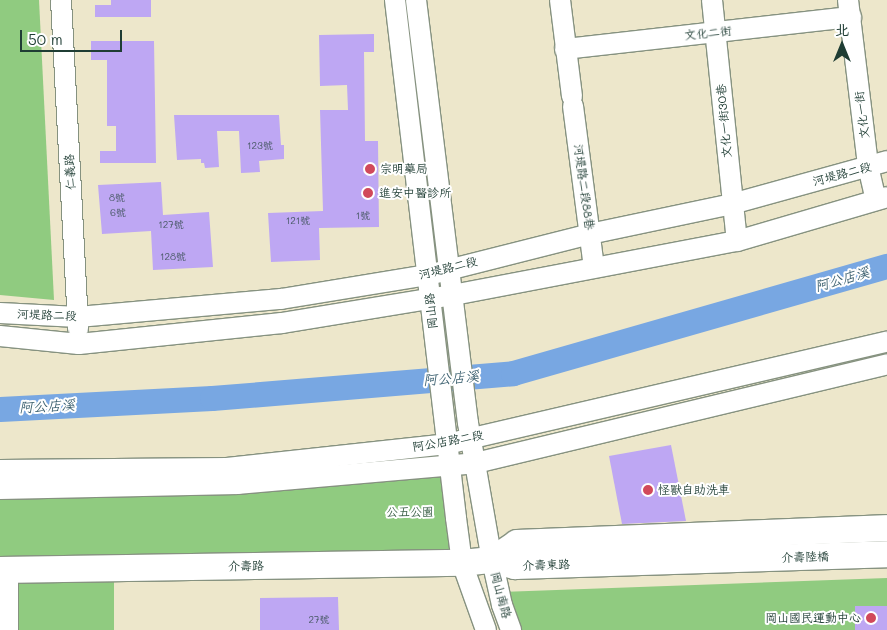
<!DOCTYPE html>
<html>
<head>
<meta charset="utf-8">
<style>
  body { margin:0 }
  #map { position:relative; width:887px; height:630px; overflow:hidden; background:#ede7cb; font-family:Mali,"LXGW WenKai TC",sans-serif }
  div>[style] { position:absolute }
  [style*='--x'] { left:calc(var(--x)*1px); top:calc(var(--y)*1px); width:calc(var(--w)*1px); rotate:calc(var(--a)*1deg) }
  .green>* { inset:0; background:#90cb80 }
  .river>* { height:25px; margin:-12.5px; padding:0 12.5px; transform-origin:12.5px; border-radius:12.5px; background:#78a7e2 }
  .building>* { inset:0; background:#bea7f3 }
  .roads { filter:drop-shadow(1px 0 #869280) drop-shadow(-1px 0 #869280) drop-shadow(0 1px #869280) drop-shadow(0 -1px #869280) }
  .minor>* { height:20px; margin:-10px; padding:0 10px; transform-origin:10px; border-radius:10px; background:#fff }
  .major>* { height:26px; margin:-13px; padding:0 13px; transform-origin:13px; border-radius:13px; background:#fff }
  .dots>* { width:14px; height:14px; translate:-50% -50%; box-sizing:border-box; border:2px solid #fff; border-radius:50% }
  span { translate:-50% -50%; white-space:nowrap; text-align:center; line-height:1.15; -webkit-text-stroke:4px #fff; paint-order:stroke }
  .number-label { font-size:10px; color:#475864 }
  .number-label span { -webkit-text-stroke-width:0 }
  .street-label { font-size:12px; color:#1f3d34 }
  .poi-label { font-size:12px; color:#1f3d34 }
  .left { translate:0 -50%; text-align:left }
  .right { translate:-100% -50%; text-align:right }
  .park-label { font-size:12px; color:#3b6047 }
  .water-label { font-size:14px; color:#3e6271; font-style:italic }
  .north { position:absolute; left:817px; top:20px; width:50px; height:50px; -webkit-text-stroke:4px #fff; paint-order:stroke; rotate:0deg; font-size:14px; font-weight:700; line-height:20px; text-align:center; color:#1f3d34 }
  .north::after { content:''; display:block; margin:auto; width:18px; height:22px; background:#1f3d34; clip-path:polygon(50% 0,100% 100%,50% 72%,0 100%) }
  .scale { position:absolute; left:20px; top:30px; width:102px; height:22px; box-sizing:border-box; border:2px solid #1f3d34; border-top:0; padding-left:6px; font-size:15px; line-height:18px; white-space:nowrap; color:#1f3d34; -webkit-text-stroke:4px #fff; paint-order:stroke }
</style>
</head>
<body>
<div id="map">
  <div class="green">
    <div style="clip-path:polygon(0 0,39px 0,54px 300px,0 295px)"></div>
    <div style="clip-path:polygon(448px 467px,462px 563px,114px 582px,114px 630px,0 630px,0 489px)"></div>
    <div style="clip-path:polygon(887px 578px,887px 630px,512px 630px,499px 592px)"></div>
  </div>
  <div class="river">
    <div style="--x:0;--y:409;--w:212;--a:-3"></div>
    <div style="--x:212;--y:398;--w:302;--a:-4.7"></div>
    <div style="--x:513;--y:373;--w:389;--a:-16"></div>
  </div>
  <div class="building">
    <div style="clip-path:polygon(111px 0,151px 0,151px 17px,95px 17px,95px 5px,111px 5px)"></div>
    <div style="clip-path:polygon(374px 34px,374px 52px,364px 52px,365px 141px,378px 141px,379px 227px,319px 228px,320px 260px,271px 262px,268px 213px,323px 211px,320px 110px,348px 110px,347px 85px,320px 86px,319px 35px)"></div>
    <div style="clip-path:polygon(91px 41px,154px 41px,156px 163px,100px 163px,100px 151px,116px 151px,116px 126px,107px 126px,107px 60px,91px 60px)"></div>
    <div style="clip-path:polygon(174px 115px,279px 115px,281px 145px,284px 145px,284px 159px,259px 161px,260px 172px,241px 173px,239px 131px,217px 131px,219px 167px,205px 168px,204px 163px,201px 163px,201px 159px,177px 160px)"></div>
    <div style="clip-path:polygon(161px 182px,163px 215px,209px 212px,213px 267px,153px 270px,151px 231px,102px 234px,98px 185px)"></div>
    <div style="clip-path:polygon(671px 445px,686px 521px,622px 524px,609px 456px)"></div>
    <div style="clip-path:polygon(338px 597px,339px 630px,260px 630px,260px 598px)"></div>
    <div style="clip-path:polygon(855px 606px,887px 606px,887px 630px,855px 630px)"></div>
  </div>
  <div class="roads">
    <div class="minor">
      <div style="--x:61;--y:0;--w:329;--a:87"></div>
      <div style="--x:395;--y:0;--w:522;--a:83.28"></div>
      <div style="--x:456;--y:518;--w:45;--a:82.4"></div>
      <div style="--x:462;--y:563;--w:71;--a:70.3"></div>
      <div style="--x:416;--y:0;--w:426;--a:83"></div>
      <div style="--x:468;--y:423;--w:139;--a:80.1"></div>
      <div style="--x:492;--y:560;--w:46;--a:77.5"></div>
      <div style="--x:502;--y:605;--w:27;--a:70"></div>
      <div style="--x:560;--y:0;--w:97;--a:82.9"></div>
      <div style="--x:712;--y:0;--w:242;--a:84.1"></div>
      <div style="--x:848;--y:0;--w:167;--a:83.1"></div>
      <div style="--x:868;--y:166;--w:35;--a:77"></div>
      <div style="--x:565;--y:49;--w:288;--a:-6.4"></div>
      <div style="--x:573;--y:106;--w:163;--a:82.6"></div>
      <div style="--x:0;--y:313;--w:78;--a:2.9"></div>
      <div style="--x:78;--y:317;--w:204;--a:-5.1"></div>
      <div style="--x:281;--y:299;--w:149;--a:-9.3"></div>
      <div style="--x:428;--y:275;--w:167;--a:-14.2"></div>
      <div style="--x:590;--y:234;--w:145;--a:-11.9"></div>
      <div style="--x:732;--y:204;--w:161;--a:-15.5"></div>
      <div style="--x:0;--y:336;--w:79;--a:5.8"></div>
      <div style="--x:79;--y:344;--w:204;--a:-5.9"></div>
      <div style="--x:282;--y:323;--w:173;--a:-9.3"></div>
      <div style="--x:453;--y:295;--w:289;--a:-10.8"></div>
      <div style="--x:737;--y:241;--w:156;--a:-16.3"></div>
      <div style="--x:0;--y:470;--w:227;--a:-0.5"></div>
      <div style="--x:227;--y:468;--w:221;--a:-6.2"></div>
      <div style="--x:447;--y:444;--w:452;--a:-13.1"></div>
      <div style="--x:0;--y:489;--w:238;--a:-1.2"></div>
      <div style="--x:238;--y:484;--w:239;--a:-5"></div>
      <div style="--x:476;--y:463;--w:423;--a:-13.5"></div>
      <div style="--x:8;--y:570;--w:60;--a:90"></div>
    </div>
    <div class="major">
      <div style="--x:492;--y:560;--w:30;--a:-34"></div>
      <div style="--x:517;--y:543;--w:370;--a:-2.3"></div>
      <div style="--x:0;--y:570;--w:462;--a:-0.9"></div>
      <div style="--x:462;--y:563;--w:30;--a:-6"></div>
      <div style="--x:492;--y:560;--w:24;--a:15"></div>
      <div style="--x:515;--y:566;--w:372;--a:-1.8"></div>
    </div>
  </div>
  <div class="dots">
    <div style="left:370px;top:169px;background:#d1495b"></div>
    <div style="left:368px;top:193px;background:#d1495b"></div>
    <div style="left:648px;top:490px;background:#d1495b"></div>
    <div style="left:871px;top:618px;background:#d1495b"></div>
  </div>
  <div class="number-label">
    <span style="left:260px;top:146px">123號</span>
    <span style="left:117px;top:198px">8號</span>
    <span style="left:118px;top:213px">6號</span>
    <span style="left:363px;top:216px">1號</span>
    <span style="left:298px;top:221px">121號</span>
    <span style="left:171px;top:225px">127號</span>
    <span style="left:173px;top:257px">128號</span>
    <span style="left:319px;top:620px">27號</span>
  </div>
  <div class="street-label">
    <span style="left:708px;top:33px;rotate:-6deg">文化二街</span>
    <span style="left:862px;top:115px;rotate:-97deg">文化一街</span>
    <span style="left:724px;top:121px;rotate:-95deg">文化一街30巷</span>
    <span style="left:70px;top:172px;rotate:-93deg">仁義路</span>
    <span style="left:842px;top:174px;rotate:-15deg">河堤路二段</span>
    <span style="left:584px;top:187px;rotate:82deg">河堤路二段88巷</span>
    <span style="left:448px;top:268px;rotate:-14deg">河堤路二段</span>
    <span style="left:431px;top:311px;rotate:-96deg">岡山路</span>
    <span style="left:47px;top:315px;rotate:2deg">河堤路二段</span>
    <span style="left:448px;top:441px;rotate:-10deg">阿公店路二段</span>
    <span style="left:805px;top:557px;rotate:-2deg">介壽陸橋</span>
    <span style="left:546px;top:565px;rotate:-2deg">介壽東路</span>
    <span style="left:246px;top:566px;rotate:-1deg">介壽路</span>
    <span style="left:501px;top:595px;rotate:75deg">岡山南路</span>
  </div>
  <div class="poi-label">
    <span class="left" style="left:380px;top:169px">宗明藥局</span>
    <span class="left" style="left:379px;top:193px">進安中醫診所</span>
    <span class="left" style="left:658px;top:490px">怪獸自助洗車</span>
    <span class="right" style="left:861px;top:618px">岡山國民運動中心</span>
  </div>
  <div class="park-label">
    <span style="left:410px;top:512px">公五公園</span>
  </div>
  <div class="water-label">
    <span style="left:842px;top:279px;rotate:-16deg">阿公店溪</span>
    <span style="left:451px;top:378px;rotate:-5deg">阿公店溪</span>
    <span style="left:47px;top:406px;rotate:-3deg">阿公店溪</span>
  </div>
  <div class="north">北</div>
  <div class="scale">50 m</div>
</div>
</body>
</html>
